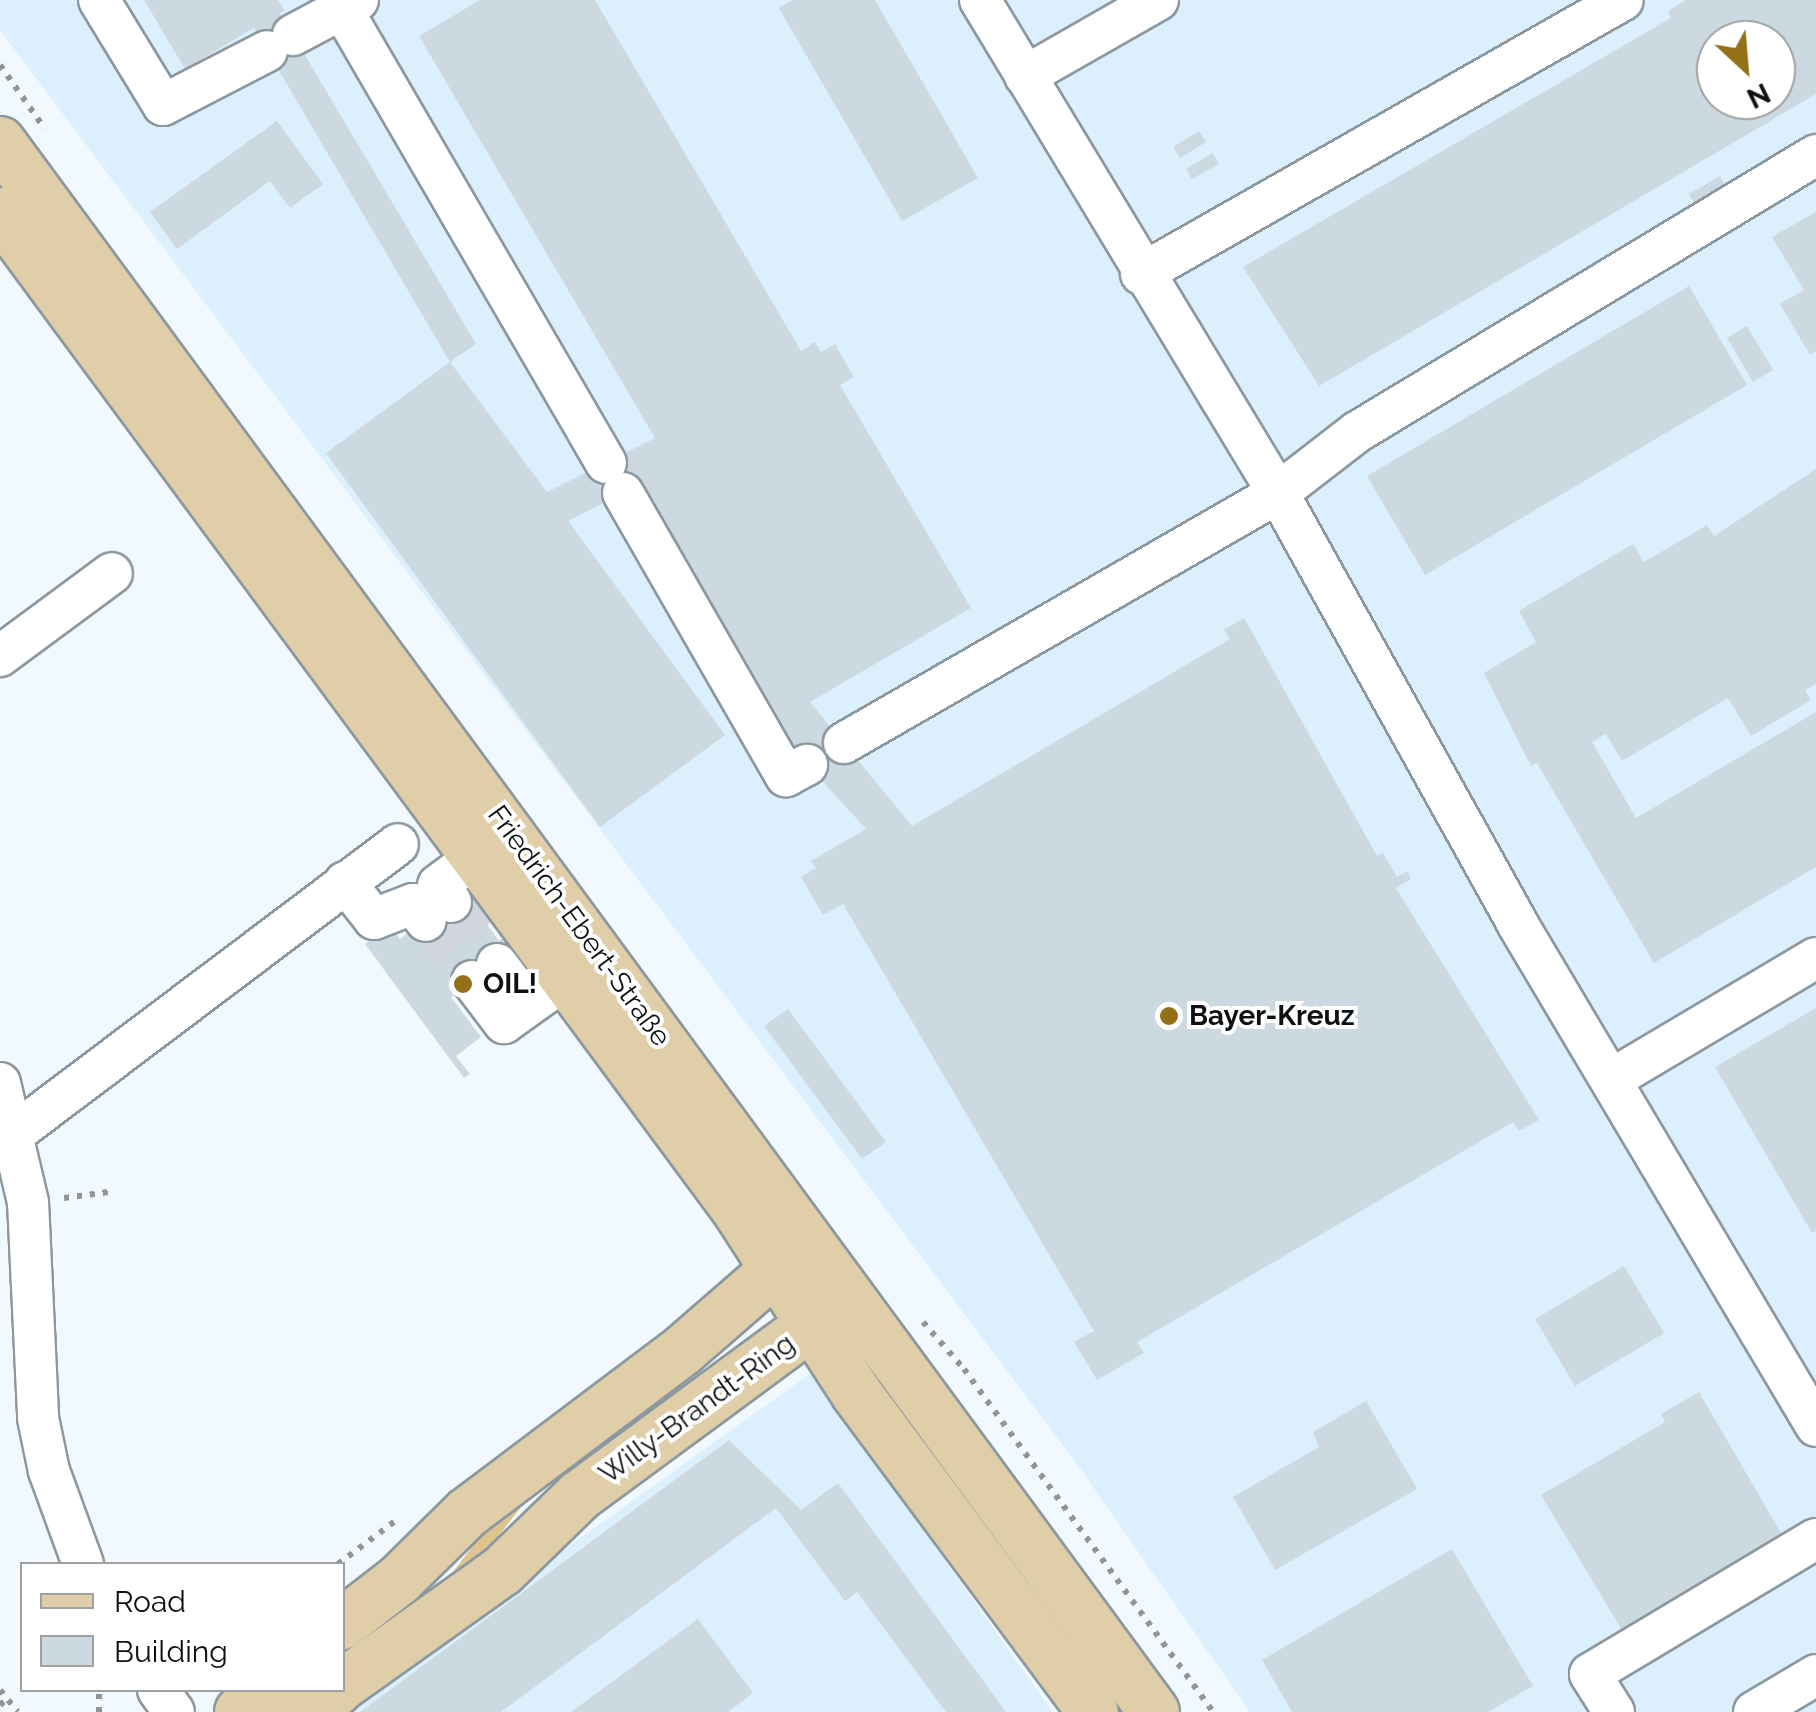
<!DOCTYPE html>
<html>
<head>
<meta charset="utf-8">
<style>
  body { margin:0 }
  #map { position:relative; width:1816px; height:1712px; overflow:hidden; background:#f2f9fe; font-family:Raleway,sans-serif }
  div>[style] { position:absolute }
  [style*='--x'] { left:calc(var(--x)*1px); top:calc(var(--y)*1px); width:calc(var(--w)*1px); rotate:calc(var(--a)*1deg) }
  .built>* { inset:0; background:#dbeffc }
  .green>* { inset:0; background:#dfc58d }
  .building>* { inset:0; background:#cdd9e1 }
  .minor-tunnel>* { height:40px; margin-top:-20px; transform-origin:0; background:repeating-linear-gradient(90deg,#d0d6db 0 40px,transparent 0 60px) }
  .path>* { height:6px; margin-top:-3px; transform-origin:0; background:repeating-linear-gradient(90deg,#8f9599 0 5px,transparent 0 13px) }
  .roads { filter:drop-shadow(2px 0 #8c989f) drop-shadow(-2px 0 #8c989f) drop-shadow(0 2px #8c989f) drop-shadow(0 -2px #8c989f) }
  .minor>* { height:40px; margin:-20px; padding:0 20px; transform-origin:20px; border-radius:20px; background:#fff }
  .major>* { height:50px; margin:-25px; padding:0 25px; transform-origin:25px; border-radius:25px; background:#e0cea8 }
  .dots>* { width:28px; height:28px; translate:-50% -50%; box-sizing:border-box; border:5px solid #fff; border-radius:50% }
  span { translate:-50% -50%; white-space:nowrap; text-align:center; line-height:1.15; -webkit-text-stroke:8px #fff; paint-order:stroke }
  .street-label { font-size:28px; color:#0d1114 }
  .poi-label { font-size:28px; color:#0d1114; font-weight:700 }
  .left { translate:0 -50%; text-align:left }
  .legend { position:absolute; left:20px; top:1562px; width:325px; height:130px; box-sizing:border-box; background:#fff; border:2px solid #9ea0a1; margin:0; padding:12px 18px; list-style:none; font-size:30px; color:#0d1114 }
  .legend li { display:flex; align-items:center; gap:20px; height:50px }
  .legend b { width:50px; border:2px solid #9ea0a1 }
  .north { position:absolute; left:1696px; top:20px; width:100px; height:100px; box-sizing:border-box; background:#fff; border:2px solid #9ea0a1; border-radius:50%; rotate:154deg; font-size:28px; font-weight:700; line-height:40px; text-align:center; color:#0d1114 }
  .north::after { content:''; display:block; margin:auto; width:35px; height:45px; background:#947119; clip-path:polygon(50% 0,100% 100%,50% 72%,0 100%) }
</style>
</head>
<body>
<div id="map">
  <div class="built">
    <div style="clip-path:polygon(evenodd,0 0,1816px 0,1816px 1712px,1250px 1712px,1079px 1467px,0 30px,0 0,1716px 40px,1776px 40px,1776px 100px,1716px 100px,1716px 40px)"></div>
    <div style="clip-path:polygon(811px 1373px,1053px 1712px,337px 1712px)"></div>
  </div>
  <div class="green">
    <div style="clip-path:polygon(706px 1354px,711px 1360px,533px 1492px,485px 1553px,446px 1581px,489px 1525px)"></div>
  </div>
  <div class="building">
    <div style="clip-path:polygon(144px 0,278px 0,285px 11px,280px 13px,476px 344px,450px 362px,547px 492px,655px 438px,419px 36px,480px 0,595px 0,801px 351px,815px 342px,821px 352px,835px 344px,854px 377px,840px 385px,971px 608px,810px 702px,912px 826px,1230px 639px,1224px 630px,1244px 618px,1377px 856px,1383px 853px,1397px 877px,1407px 871px,1411px 879px,1396px 888px,1539px 1120px,1519px 1131px,1513px 1122px,1137px 1342px,1144px 1353px,1097px 1380px,1074px 1342px,1094px 1331px,843px 904px,823px 915px,801px 877px,816px 868px,811px 861px,866px 829px,770px 724px,631px 489px,568px 521px,725px 735px,600px 827px,326px 453px,450px 362px,254px 28px,185px 69px)"></div>
    <div style="clip-path:polygon(792px 0,875px 0,978px 178px,902px 221px,779px 8px)"></div>
    <div style="clip-path:polygon(evenodd,1686px 0,1816px 0,1816px 94px,1319px 386px,1243px 267px,1671px 18px,1668px 11px,1686px 0,1716px 40px,1776px 40px,1776px 100px,1716px 100px,1716px 40px)"></div>
    <div style="clip-path:polygon(277px 121px,323px 184px,290px 208px,270px 181px,177px 249px,150px 212px)"></div>
    <div style="clip-path:polygon(1199px 131px,1206px 142px,1180px 158px,1173px 147px)"></div>
    <div style="clip-path:polygon(1213px 153px,1219px 164px,1192px 179px,1186px 169px)"></div>
    <div style="clip-path:polygon(1720px 176px,1733px 197px,1702px 215px,1689px 194px)"></div>
    <div style="clip-path:polygon(1816px 212px,1816px 351px,1810px 355px,1780px 304px,1804px 290px,1772px 237px)"></div>
    <div style="clip-path:polygon(1689px 286px,1747px 385px,1425px 575px,1367px 476px)"></div>
    <div style="clip-path:polygon(1747px 326px,1773px 370px,1753px 382px,1727px 338px)"></div>
    <div style="clip-path:polygon(1816px 469px,1816px 684px,1805px 690px,1811px 700px,1751px 736px,1728px 698px,1622px 761px,1606px 734px,1592px 742px,1636px 818px,1816px 712px,1816px 867px,1654px 963px,1537px 763px,1531px 766px,1484px 673px,1536px 642px,1519px 611px,1633px 544px,1644px 562px,1707px 525px,1714px 536px)"></div>
    <div style="clip-path:polygon(464px 892px,509px 955px,451px 997px,481px 1037px,456px 1056px,470px 1074px,464px 1078px,365px 944px,390px 926px,400px 939px)"></div>
    <div style="clip-path:polygon(1816px 1008px,1816px 1231px,1812px 1233px,1715px 1067px)"></div>
    <div style="clip-path:polygon(788px 1009px,886px 1142px,862px 1159px,764px 1026px)"></div>
    <div style="clip-path:polygon(1624px 1266px,1664px 1333px,1575px 1386px,1535px 1319px)"></div>
    <div style="clip-path:polygon(1699px 1392px,1788px 1545px,1623px 1632px,1541px 1495px,1665px 1422px,1661px 1414px)"></div>
    <div style="clip-path:polygon(1366px 1401px,1417px 1489px,1275px 1570px,1233px 1497px,1319px 1447px,1313px 1432px)"></div>
    <div style="clip-path:polygon(729px 1440px,801px 1510px,838px 1483px,1006px 1712px,946px 1712px,857px 1592px,845px 1601px,776px 1508px,501px 1712px,360px 1712px)"></div>
    <div style="clip-path:polygon(1452px 1549px,1533px 1686px,1488px 1712px,1292px 1712px,1262px 1660px)"></div>
    <div style="clip-path:polygon(698px 1619px,753px 1693px,728px 1712px,571px 1712px)"></div>
  </div>
  <div class="minor-tunnel">
    <div style="--x:451;--y:902;--w:77;--a:53.4"></div>
    <div style="--x:426;--y:921;--w:76;--a:52.5"></div>
  </div>
  <div class="path">
    <div style="--x:0;--y:65;--w:78;--a:54.9"></div>
    <div style="--x:64;--y:1198;--w:45;--a:-7.6"></div>
    <div style="--x:923;--y:1322;--w:62;--a:48.9"></div>
    <div style="--x:964;--y:1369;--w:424;--a:54"></div>
    <div style="--x:338;--y:1564;--w:70;--a:-36.9"></div>
    <div style="--x:0;--y:1690;--w:28;--a:51"></div>
    <div style="--x:0;--y:1705;--w:11;--a:-41"></div>
    <div style="--x:99;--y:1712;--w:22;--a:-90"></div>
  </div>
  <div class="roads">
    <div class="minor">
      <div style="--x:99;--y:0;--w:123;--a:58.6"></div>
      <div style="--x:163;--y:105;--w:117;--a:-27.4"></div>
      <div style="--x:358;--y:0;--w:18;--a:151"></div>
      <div style="--x:342;--y:9;--w:525;--a:59.82"></div>
      <div style="--x:980;--y:0;--w:576;--a:58.85"></div>
      <div style="--x:1278;--y:493;--w:492;--a:60.9"></div>
      <div style="--x:1517;--y:923;--w:585;--a:59.27"></div>
      <div style="--x:293;--y:35;--w:55;--a:-28"></div>
      <div style="--x:1025;--y:76;--w:153;--a:-29.7"></div>
      <div style="--x:1141;--y:274;--w:554;--a:-29.62"></div>
      <div style="--x:623;--y:493;--w:327;--a:60.1"></div>
      <div style="--x:786;--y:776;--w:24;--a:-28"></div>
      <div style="--x:0;--y:656;--w:139;--a:-36.5"></div>
      <div style="--x:844;--y:743;--w:501;--a:-29.94"></div>
      <div style="--x:1278;--y:493;--w:100;--a:-37.7"></div>
      <div style="--x:1357;--y:432;--w:536;--a:-31.11"></div>
      <div style="--x:345;--y:882;--w:47;--a:51.9"></div>
      <div style="--x:374;--y:919;--w:42;--a:-21"></div>
      <div style="--x:413;--y:904;--w:21;--a:53"></div>
      <div style="--x:451;--y:902;--w:21;--a:-127"></div>
      <div style="--x:438;--y:885;--w:49;--a:-36.6"></div>
      <div style="--x:497;--y:964;--w:51;--a:52.9"></div>
      <div style="--x:472;--y:981;--w:53;--a:52.7"></div>
      <div style="--x:504;--y:1023;--w:77;--a:-35.5"></div>
      <div style="--x:1612;--y:1079;--w:237;--a:-30.7"></div>
      <div style="--x:0;--y:1083;--w:122;--a:76.8"></div>
      <div style="--x:28;--y:1202;--w:216;--a:87.3"></div>
      <div style="--x:38;--y:1418;--w:54;--a:78.3"></div>
      <div style="--x:49;--y:1471;--w:99;--a:69.9"></div>
      <div style="--x:16;--y:1132;--w:478;--a:-37"></div>
      <div style="--x:158;--y:1690;--w:27;--a:54"></div>
      <div style="--x:1614;--y:1712;--w:45;--a:-122.3"></div>
      <div style="--x:1590;--y:1674;--w:263;--a:-30.9"></div>
      <div style="--x:1754;--y:1712;--w:72;--a:-30.8"></div>
    </div>
    <div class="major">
      <div style="--x:0;--y:142;--w:1948;--a:53.68"></div>
      <div style="--x:0;--y:213;--w:1238;--a:53.51"></div>
      <div style="--x:736;--y:1208;--w:221;--a:57"></div>
      <div style="--x:856;--y:1393;--w:397;--a:53.4"></div>
      <div style="--x:342;--y:1624;--w:72;--a:-37.7"></div>
      <div style="--x:399;--y:1580;--w:95;--a:-44.6"></div>
      <div style="--x:467;--y:1513;--w:271;--a:-37"></div>
      <div style="--x:683;--y:1350;--w:122;--a:-41"></div>
      <div style="--x:775;--y:1270;--w:34;--a:3"></div>
      <div style="--x:342;--y:1685;--w:196;--a:-35.5"></div>
      <div style="--x:502;--y:1571;--w:107;--a:-44.2"></div>
      <div style="--x:579;--y:1496;--w:287;--a:-36.4"></div>
      <div style="--x:810;--y:1326;--w:32;--a:-72"></div>
      <div style="--x:240;--y:1712;--w:31;--a:-45"></div>
      <div style="--x:301;--y:1712;--w:42;--a:-31.4"></div>
    </div>
  </div>
  <div class="dots">
    <div style="left:463px;top:984px;background:#947119"></div>
    <div style="left:1169px;top:1016px;background:#947119"></div>
  </div>
  <div class="street-label">
    <span style="left:579px;top:926px;rotate:54deg">Friedrich-Ebert-Straße</span>
    <span style="left:697px;top:1409px;rotate:-36deg">Willy-Brandt-Ring</span>
  </div>
  <div class="poi-label">
    <span class="left" style="left:483px;top:984px">OIL!</span>
    <span class="left" style="left:1189px;top:1016px">Bayer-Kreuz</span>
  </div>
  <ul class="legend">
  <li><b style="height:12px;background:#e0cea8"></b>Road</li>
  <li><b style="height:28px;background:#cdd9e1"></b>Building</li>
  </ul>
  <div class="north">N</div>
</div>
</body>
</html>
